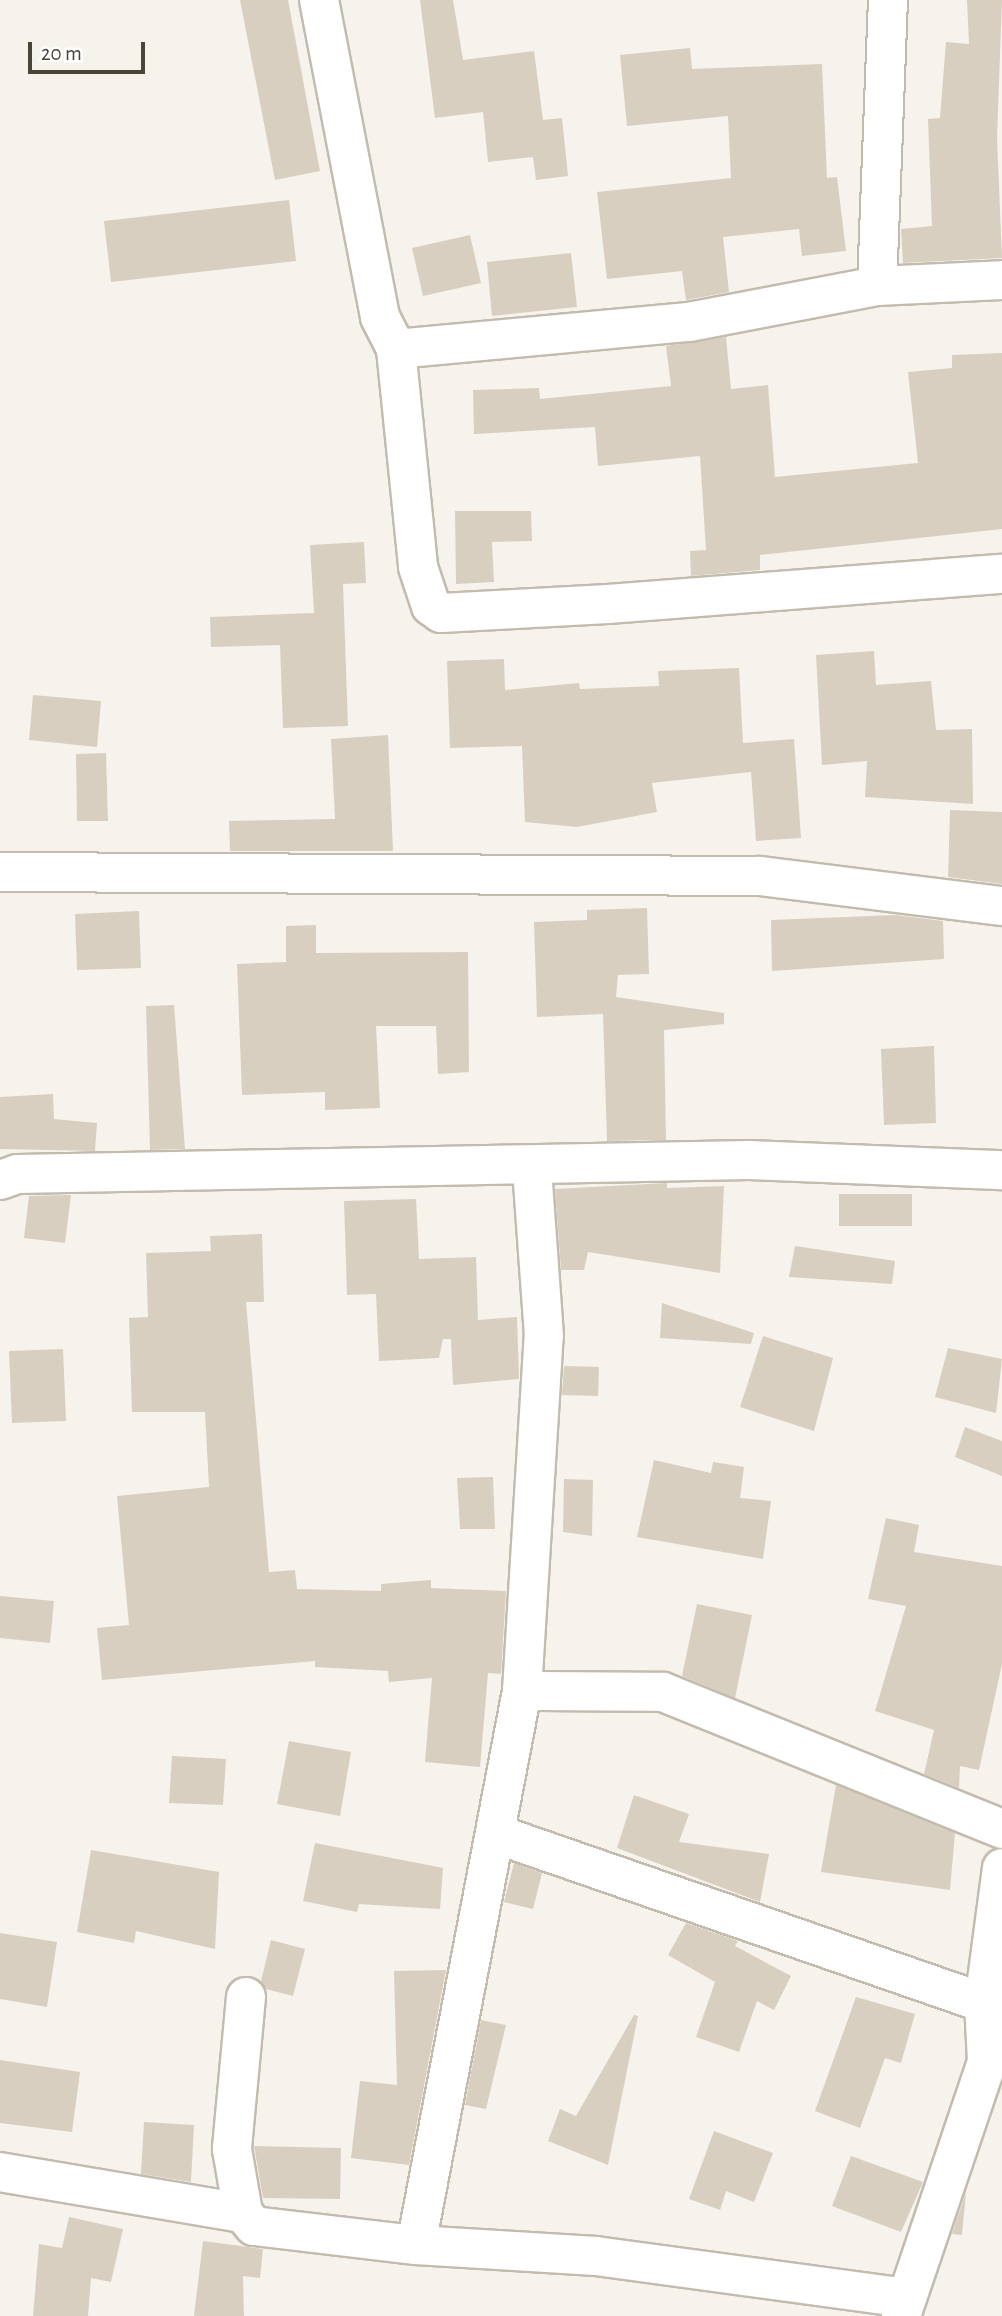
<!DOCTYPE html>
<html>
<head>
<meta charset="utf-8">
<style>
  body { margin:0 }
  #map { position:relative; width:1002px; height:2316px; overflow:hidden; background:#f6f3ec; font-family:"Alegreya Sans",sans-serif }
  div>[style] { position:absolute }
  [style*='--x'] { left:calc(var(--x)*1px); top:calc(var(--y)*1px); width:calc(var(--w)*1px); rotate:calc(var(--a)*1deg) }
  .building>* { inset:0; background:#d8cfc1 }
  .roads { filter:drop-shadow(2px 0 #c2bbae) drop-shadow(-2px 0 #c2bbae) drop-shadow(0 2px #c2bbae) drop-shadow(0 -2px #c2bbae) }
  .street>* { height:38px; margin:-19px; padding:0 19px; transform-origin:19px; border-radius:19px; background:#fff }
  span { translate:-50% -50%; white-space:nowrap; text-align:center; line-height:1.15; -webkit-text-stroke:5px #fff; paint-order:stroke }
  .scale { position:absolute; left:28px; top:42px; width:117px; height:32px; box-sizing:border-box; border:4px solid #4b4439; border-top:0; padding-left:9px; font-size:21px; line-height:24px; white-space:nowrap; color:#4b4439; -webkit-text-stroke:5px #fff; paint-order:stroke }
</style>
</head>
<body>
<div id="map">
  <div class="building">
    <div style="clip-path:polygon(240px 0,288px 0,320px 171px,275px 180px)"></div>
    <div style="clip-path:polygon(420px 0,453px 0,463px 60px,534px 51px,543px 120px,562px 118px,568px 176px,536px 180px,533px 157px,488px 162px,483px 112px,435px 118px)"></div>
    <div style="clip-path:polygon(967px 0,1002px 0,997px 138px,1002px 258px,903px 263px,901px 229px,932px 226px,928px 119px,940px 118px,946px 42px,969px 44px)"></div>
    <div style="clip-path:polygon(690px 48px,692px 69px,822px 64px,827px 178px,837px 177px,846px 251px,802px 256px,799px 229px,723px 237px,729px 292px,686px 300px,682px 271px,607px 279px,597px 192px,731px 178px,728px 116px,627px 126px,620px 55px)"></div>
    <div style="clip-path:polygon(289px 200px,296px 261px,111px 282px,104px 221px)"></div>
    <div style="clip-path:polygon(470px 235px,481px 283px,423px 296px,412px 248px)"></div>
    <div style="clip-path:polygon(571px 253px,577px 307px,492px 316px,487px 262px)"></div>
    <div style="clip-path:polygon(726px 337px,731px 389px,768px 385px,775px 477px,918px 463px,908px 372px,952px 368px,952px 355px,1002px 353px,1002px 529px,760px 555px,760px 570px,691px 576px,690px 551px,706px 550px,700px 456px,598px 466px,595px 427px,474px 434px,473px 390px,539px 388px,540px 399px,671px 386px,666px 346px)"></div>
    <div style="clip-path:polygon(455px 511px,531px 511px,532px 541px,492px 542px,494px 582px,456px 584px)"></div>
    <div style="clip-path:polygon(364px 542px,366px 583px,343px 584px,348px 726px,283px 728px,280px 645px,211px 647px,210px 617px,314px 613px,310px 545px)"></div>
    <div style="clip-path:polygon(874px 651px,876px 685px,931px 681px,936px 730px,972px 729px,973px 804px,865px 797px,867px 761px,822px 765px,816px 655px)"></div>
    <div style="clip-path:polygon(504px 659px,505px 690px,579px 683px,580px 689px,659px 686px,658px 671px,739px 668px,743px 743px,794px 739px,801px 838px,756px 841px,751px 772px,652px 783px,657px 812px,577px 827px,525px 822px,522px 746px,450px 748px,447px 661px)"></div>
    <div style="clip-path:polygon(33px 695px,101px 701px,97px 747px,29px 740px)"></div>
    <div style="clip-path:polygon(388px 735px,393px 851px,230px 851px,229px 821px,335px 819px,331px 739px)"></div>
    <div style="clip-path:polygon(106px 753px,108px 821px,77px 821px,76px 754px)"></div>
    <div style="clip-path:polygon(950px 810px,1002px 812px,1002px 884px,948px 877px)"></div>
    <div style="clip-path:polygon(647px 908px,649px 974px,618px 975px,616px 997px,724px 1013px,724px 1024px,664px 1030px,666px 1140px,607px 1141px,603px 1014px,537px 1017px,534px 922px,587px 920px,587px 910px)"></div>
    <div style="clip-path:polygon(139px 911px,141px 968px,77px 970px,75px 914px)"></div>
    <div style="clip-path:polygon(896px 915px,943px 921px,944px 959px,772px 971px,771px 920px)"></div>
    <div style="clip-path:polygon(316px 925px,316px 953px,468px 952px,469px 1072px,438px 1074px,436px 1026px,376px 1026px,380px 1108px,325px 1110px,325px 1092px,242px 1095px,237px 964px,286px 962px,286px 926px)"></div>
    <div style="clip-path:polygon(174px 1005px,185px 1149px,150px 1150px,146px 1006px)"></div>
    <div style="clip-path:polygon(934px 1046px,936px 1123px,884px 1125px,881px 1049px)"></div>
    <div style="clip-path:polygon(53px 1094px,54px 1119px,97px 1123px,95px 1151px,0 1149px,0 1097px)"></div>
    <div style="clip-path:polygon(667px 1183px,667px 1188px,724px 1186px,720px 1273px,588px 1252px,584px 1270px,561px 1270px,555px 1189px)"></div>
    <div style="clip-path:polygon(839px 1194px,912px 1194px,912px 1226px,839px 1226px)"></div>
    <div style="clip-path:polygon(71px 1195px,65px 1243px,24px 1238px,29px 1196px)"></div>
    <div style="clip-path:polygon(416px 1199px,419px 1259px,476px 1257px,478px 1320px,517px 1317px,519px 1379px,453px 1385px,451px 1339px,443px 1339px,439px 1358px,379px 1361px,376px 1294px,347px 1295px,344px 1201px)"></div>
    <div style="clip-path:polygon(262px 1234px,264px 1302px,246px 1302px,269px 1572px,295px 1570px,297px 1589px,381px 1591px,381px 1584px,431px 1580px,431px 1588px,506px 1591px,501px 1674px,488px 1673px,480px 1767px,425px 1762px,432px 1678px,389px 1682px,388px 1671px,315px 1667px,315px 1661px,102px 1680px,97px 1628px,129px 1625px,117px 1496px,209px 1487px,205px 1412px,132px 1412px,129px 1318px,148px 1317px,146px 1253px,211px 1251px,210px 1236px)"></div>
    <div style="clip-path:polygon(795px 1246px,895px 1261px,892px 1284px,789px 1277px)"></div>
    <div style="clip-path:polygon(662px 1303px,754px 1333px,751px 1344px,660px 1338px)"></div>
    <div style="clip-path:polygon(763px 1336px,833px 1358px,814px 1431px,740px 1407px)"></div>
    <div style="clip-path:polygon(948px 1348px,1002px 1359px,996px 1413px,935px 1397px)"></div>
    <div style="clip-path:polygon(63px 1349px,66px 1421px,12px 1423px,9px 1351px)"></div>
    <div style="clip-path:polygon(564px 1366px,599px 1367px,598px 1396px,562px 1395px)"></div>
    <div style="clip-path:polygon(965px 1427px,1002px 1441px,1002px 1476px,955px 1457px)"></div>
    <div style="clip-path:polygon(654px 1460px,711px 1473px,713px 1462px,744px 1467px,740px 1498px,771px 1501px,763px 1559px,637px 1537px)"></div>
    <div style="clip-path:polygon(493px 1477px,495px 1529px,460px 1529px,457px 1478px)"></div>
    <div style="clip-path:polygon(564px 1479px,593px 1480px,592px 1536px,563px 1532px)"></div>
    <div style="clip-path:polygon(886px 1518px,919px 1525px,914px 1552px,1002px 1566px,1002px 1664px,979px 1770px,960px 1766px,959px 1788px,924px 1774px,934px 1730px,875px 1711px,906px 1606px,868px 1599px)"></div>
    <div style="clip-path:polygon(0 1596px,54px 1601px,50px 1643px,0 1638px)"></div>
    <div style="clip-path:polygon(697px 1604px,752px 1615px,735px 1698px,682px 1676px)"></div>
    <div style="clip-path:polygon(289px 1741px,351px 1752px,340px 1816px,277px 1804px)"></div>
    <div style="clip-path:polygon(172px 1756px,226px 1759px,223px 1805px,169px 1803px)"></div>
    <div style="clip-path:polygon(836px 1785px,955px 1833px,950px 1890px,821px 1872px)"></div>
    <div style="clip-path:polygon(634px 1795px,689px 1814px,679px 1842px,769px 1854px,760px 1902px,617px 1848px)"></div>
    <div style="clip-path:polygon(315px 1843px,443px 1868px,440px 1909px,359px 1904px,357px 1912px,303px 1901px)"></div>
    <div style="clip-path:polygon(91px 1850px,219px 1872px,215px 1949px,136px 1931px,134px 1943px,77px 1932px)"></div>
    <div style="clip-path:polygon(514px 1863px,542px 1873px,533px 1909px,504px 1902px)"></div>
    <div style="clip-path:polygon(686px 1923px,738px 1941px,735px 1946px,791px 1976px,774px 2010px,757px 2001px,739px 2052px,696px 2037px,715px 1982px,668px 1955px)"></div>
    <div style="clip-path:polygon(0 1933px,57px 1942px,47px 2007px,0 1999px)"></div>
    <div style="clip-path:polygon(271px 1940px,305px 1949px,293px 1996px,266px 1989px,261px 1981px)"></div>
    <div style="clip-path:polygon(446px 1970px,409px 2165px,351px 2158px,360px 2081px,397px 2085px,394px 1971px)"></div>
    <div style="clip-path:polygon(856px 1997px,915px 2014px,901px 2063px,885px 2058px,860px 2128px,815px 2111px)"></div>
    <div style="clip-path:polygon(634px 2015px,638px 2016px,608px 2165px,548px 2141px,560px 2109px,576px 2116px)"></div>
    <div style="clip-path:polygon(481px 2020px,506px 2025px,486px 2109px,465px 2105px)"></div>
    <div style="clip-path:polygon(0 2060px,80px 2072px,72px 2132px,0 2123px)"></div>
    <div style="clip-path:polygon(144px 2122px,194px 2125px,191px 2182px,141px 2174px)"></div>
    <div style="clip-path:polygon(714px 2131px,773px 2153px,754px 2202px,726px 2191px,720px 2210px,689px 2199px)"></div>
    <div style="clip-path:polygon(254px 2146px,341px 2148px,340px 2199px,263px 2198px)"></div>
    <div style="clip-path:polygon(851px 2156px,923px 2182px,901px 2232px,832px 2206px)"></div>
    <div style="clip-path:polygon(966px 2192px,962px 2235px,952px 2234px)"></div>
    <div style="clip-path:polygon(69px 2217px,123px 2229px,111px 2282px,91px 2278px,88px 2316px,33px 2316px,39px 2244px,62px 2248px)"></div>
    <div style="clip-path:polygon(203px 2241px,263px 2249px,260px 2278px,243px 2276px,244px 2316px,194px 2316px)"></div>
  </div>
  <div class="roads">
    <div class="street">
      <div style="--x:319;--y:0;--w:323;--a:79.1"></div>
      <div style="--x:380;--y:317;--w:36;--a:63"></div>
      <div style="--x:396;--y:349;--w:219;--a:84.2"></div>
      <div style="--x:418;--y:567;--w:41;--a:71.6"></div>
      <div style="--x:431;--y:606;--w:12;--a:35"></div>
      <div style="--x:441;--y:613;--w:167;--a:-3.1"></div>
      <div style="--x:608;--y:604;--w:395;--a:-4.4"></div>
      <div style="--x:877;--y:286;--w:286;--a:-87.8"></div>
      <div style="--x:396;--y:349;--w:294;--a:-5.3"></div>
      <div style="--x:689;--y:322;--w:191;--a:-10.8"></div>
      <div style="--x:877;--y:286;--w:125;--a:-2.7"></div>
      <div style="--x:0;--y:872;--w:760;--a:0.3"></div>
      <div style="--x:760;--y:876;--w:244;--a:7.1"></div>
      <div style="--x:0;--y:1180;--w:18;--a:-19"></div>
      <div style="--x:17;--y:1174;--w:732;--a:-1.1"></div>
      <div style="--x:749;--y:1160;--w:253;--a:2.3"></div>
      <div style="--x:522;--y:1691;--w:141;--a:0.4"></div>
      <div style="--x:663;--y:1692;--w:366;--a:22"></div>
      <div style="--x:496;--y:1834;--w:516;--a:19.1"></div>
      <div style="--x:246;--y:1997;--w:153;--a:95.3"></div>
      <div style="--x:232;--y:2149;--w:65;--a:80.2"></div>
      <div style="--x:243;--y:2213;--w:17;--a:50"></div>
      <div style="--x:254;--y:2226;--w:163;--a:6.7"></div>
      <div style="--x:416;--y:2245;--w:180;--a:3.5"></div>
      <div style="--x:596;--y:2256;--w:312;--a:7.7"></div>
      <div style="--x:0;--y:2172;--w:246;--a:9.6"></div>
      <div style="--x:416;--y:2245;--w:564;--a:-79.17"></div>
      <div style="--x:522;--y:1691;--w:356;--a:-86.5"></div>
      <div style="--x:544;--y:1336;--w:168;--a:-94.1"></div>
      <div style="--x:901;--y:2316;--w:268;--a:-71.3"></div>
      <div style="--x:987;--y:2062;--w:59;--a:-92.9"></div>
      <div style="--x:984;--y:2003;--w:136;--a:-82.4"></div>
    </div>
  </div>
  <div class="scale">20 m</div>
</div>
</body>
</html>
